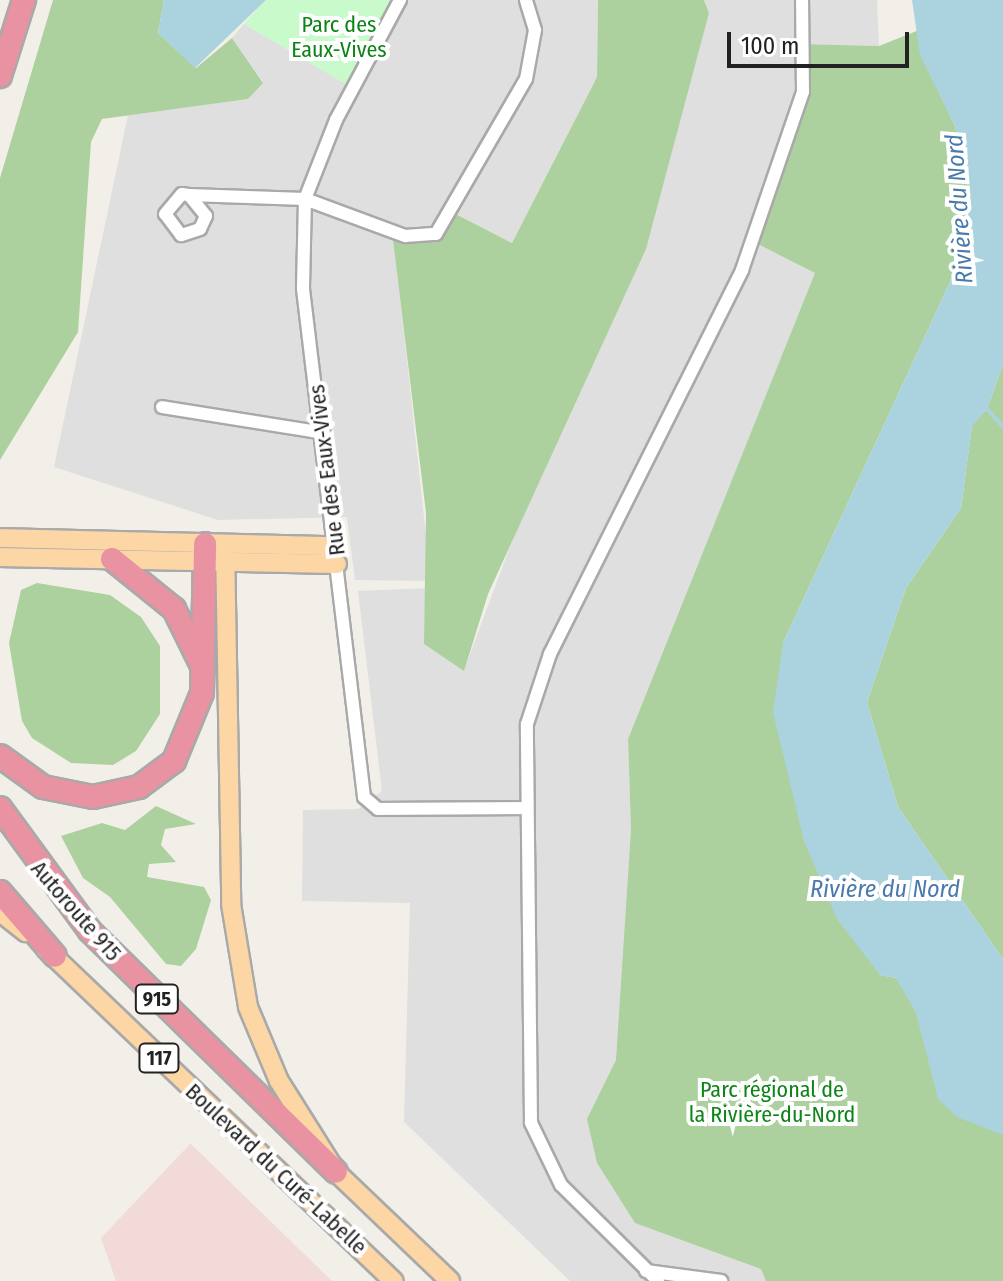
<!DOCTYPE html>
<html>
<head>
<meta charset="utf-8">
<style>
  body { margin:0 }
  #map { position:relative; width:1003px; height:1281px; overflow:hidden; background:#f2efe9; font-family:"Fira Sans Condensed",sans-serif }
  div>[style] { position:absolute }
  [style*='--x'] { left:calc(var(--x)*1px); top:calc(var(--y)*1px); width:calc(var(--w)*1px); rotate:calc(var(--a)*1deg) }
  .residential>* { inset:0; background:#e0dfdf }
  .commercial>* { inset:0; background:#f2dad9 }
  .forest>* { inset:0; background:#add19e }
  .park>* { inset:0; background:#c8facc }
  .water>* { inset:0; background:#aad3df }
  .stream>* { height:4px; margin:-2px; padding:0 2px; transform-origin:2px; border-radius:2px; background:#aad3df }
  .roads { filter:drop-shadow(2px 0 #a9a9a9) drop-shadow(-2px 0 #a9a9a9) drop-shadow(0 2px #a9a9a9) drop-shadow(0 -2px #a9a9a9) }
  .minor>* { height:12px; margin:-6px; padding:0 6px; transform-origin:6px; border-radius:6px; background:#fff }
  .primary>* { height:18px; margin:-9px; padding:0 9px; transform-origin:9px; border-radius:9px; background:#fcd6a4 }
  .motorway>* { height:22px; margin:-11px; padding:0 11px; transform-origin:11px; border-radius:11px; background:#e892a2 }
  span { translate:-50% -50%; white-space:nowrap; text-align:center; line-height:1.15; -webkit-text-stroke:8px #fff; paint-order:stroke }
  .shield-label span { padding:2px 6px; background:#fff; border:2px solid; border-radius:6px; -webkit-text-stroke-width:0 }
  .shield-label { font-size:20px; color:#222; font-weight:700 }
  .park-label { font-size:22px; color:#0c8416 }
  .street-label { font-size:22px; color:#222 }
  .water-label { font-size:24px; color:#4a7aab; font-style:italic }
  .scale { position:absolute; left:727px; top:32px; width:182px; height:36px; box-sizing:border-box; border:4px solid #222; border-top:0; padding-left:10px; font-size:24px; line-height:28px; white-space:nowrap; color:#222; -webkit-text-stroke:6px #fff; paint-order:stroke }
</style>
</head>
<body>
<div id="map">
  <div class="residential">
    <div style="clip-path:polygon(400px 0,598px 0,597px 77px,512px 243px,451px 211px,437px 235px,393px 232px,431px 581px,355px 580px,347px 517px,218px 520px,54px 467px,128px 115px,248px 99px,263px 82px,232px 38px,244px 24px,353px 88px)"></div>
    <div style="clip-path:polygon(704px 0,877px 0,879px 46px,803px 44px,816px 273px,628px 739px,631px 829px,791px 1281px,570px 1281px,404px 1122px,410px 903px,302px 901px,303px 810px,358px 809px,382px 791px,358px 591px,429px 588px,424px 644px,464px 670px,709px 13px)"></div>
  </div>
  <div class="commercial">
    <div style="clip-path:polygon(190px 1144px,191px 1144px,332px 1281px,116px 1281px,101px 1238px)"></div>
  </div>
  <div class="forest">
    <div style="clip-path:polygon(53px 0,164px 0,158px 33px,196px 68px,232px 38px,263px 83px,248px 99px,102px 119px,91px 142px,78px 332px,0 460px,0 178px)"></div>
    <div style="clip-path:polygon(598px 0,704px 0,709px 13px,646px 249px,488px 594px,464px 671px,424px 644px,426px 513px,392px 231px,437px 235px,450px 211px,512px 243px,597px 77px)"></div>
    <div style="clip-path:polygon(919px 30px,921px 55px,955px 126px,970px 197px,950px 282px,783px 643px,880px 975px,896px 978px,1003px 1135px,1003px 1281px,766px 1281px,761px 1269px,635px 1223px,597px 1163px,587px 1119px,616px 1060px,631px 830px,628px 739px,815px 273px,752px 241px,803px 92px,802px 44px,879px 46px)"></div>
    <div style="clip-path:polygon(1003px 364px,1003px 959px,898px 807px,867px 702px,906px 588px,961px 508px,972px 425px,987px 409px)"></div>
    <div style="clip-path:polygon(37px 583px,110px 595px,141px 617px,160px 646px,160px 714px,136px 751px,113px 765px,71px 763px,32px 738px,22px 721px,9px 643px,21px 590px)"></div>
    <div style="clip-path:polygon(156px 806px,196px 824px,165px 829px,161px 845px,176px 862px,149px 864px,147px 877px,204px 887px,211px 900px,196px 949px,181px 966px,166px 964px,110px 897px,83px 878px,61px 836px,102px 823px,125px 830px)"></div>
  </div>
  <div class="park">
    <div style="clip-path:polygon(266px 0,400px 0,354px 89px,244px 24px)"></div>
  </div>
  <div class="water">
    <div style="clip-path:polygon(164px 0,266px 0,195px 68px,158px 33px)"></div>
    <div style="clip-path:polygon(912px 0,1003px 0,1003px 364px,987px 409px,972px 426px,961px 508px,906px 588px,867px 702px,898px 807px,1003px 959px,1003px 1135px,957px 1117px,938px 1099px,916px 1013px,896px 978px,880px 975px,837px 919px,804px 841px,773px 712px,783px 643px,950px 282px,970px 197px,955px 126px,920px 55px)"></div>
  </div>
  <div class="stream">
    <div style="--x:987;--y:409;--w:24;--a:48"></div>
  </div>
  <div class="roads">
    <div class="minor">
      <div style="--x:400;--y:0;--w:136;--a:118.1"></div>
      <div style="--x:336;--y:120;--w:85;--a:111.4"></div>
      <div style="--x:305;--y:199;--w:90;--a:91.3"></div>
      <div style="--x:303;--y:289;--w:512;--a:83.15"></div>
      <div style="--x:364;--y:797;--w:18;--a:41"></div>
      <div style="--x:378;--y:809;--w:147;--a:-0.4"></div>
      <div style="--x:189;--y:195;--w:27;--a:51"></div>
      <div style="--x:206;--y:216;--w:14;--a:115"></div>
      <div style="--x:200;--y:229;--w:20;--a:162"></div>
      <div style="--x:181;--y:235;--w:26;--a:-127"></div>
      <div style="--x:165;--y:214;--w:26;--a:-50"></div>
      <div style="--x:182;--y:194;--w:7;--a:8"></div>
      <div style="--x:189;--y:195;--w:116;--a:2"></div>
      <div style="--x:305;--y:199;--w:107;--a:20.3"></div>
      <div style="--x:405;--y:236;--w:31;--a:-4"></div>
      <div style="--x:436;--y:234;--w:179;--a:-59.9"></div>
      <div style="--x:526;--y:79;--w:50;--a:-79.6"></div>
      <div style="--x:535;--y:30;--w:31;--a:-107"></div>
      <div style="--x:162;--y:407;--w:164;--a:9.1"></div>
      <div style="--x:646;--y:1271;--w:76;--a:7.6"></div>
      <div style="--x:658;--y:1281;--w:136;--a:-135.3"></div>
      <div style="--x:561;--y:1185;--w:69;--a:-115.8"></div>
      <div style="--x:531;--y:1123;--w:399;--a:-90.6"></div>
      <div style="--x:527;--y:724;--w:74;--a:-71.8"></div>
      <div style="--x:550;--y:654;--w:429;--a:-63.4"></div>
      <div style="--x:742;--y:270;--w:188;--a:-71.1"></div>
      <div style="--x:803;--y:92;--w:92;--a:-90.6"></div>
    </div>
    <div class="primary">
      <div style="--x:0;--y:538;--w:335;--a:1.4"></div>
      <div style="--x:225;--y:544;--w:360;--a:89"></div>
      <div style="--x:231;--y:904;--w:104;--a:80.6"></div>
      <div style="--x:248;--y:1007;--w:80;--a:67.3"></div>
      <div style="--x:279;--y:1081;--w:107;--a:57.9"></div>
      <div style="--x:336;--y:1172;--w:158;--a:43.7"></div>
      <div style="--x:0;--y:557;--w:337;--a:1.2"></div>
      <div style="--x:0;--y:912;--w:33;--a:38"></div>
      <div style="--x:46;--y:949;--w:481;--a:43.7"></div>
    </div>
    <div class="motorway">
      <div style="--x:0;--y:76;--w:80;--a:-72.5"></div>
      <div style="--x:112;--y:559;--w:80;--a:38.9"></div>
      <div style="--x:174;--y:609;--w:66;--a:63.8"></div>
      <div style="--x:0;--y:756;--w:53;--a:35.8"></div>
      <div style="--x:43;--y:787;--w:51;--a:11.3"></div>
      <div style="--x:93;--y:797;--w:47;--a:-12.3"></div>
      <div style="--x:139;--y:787;--w:44;--a:-36.6"></div>
      <div style="--x:174;--y:761;--w:74;--a:-67.6"></div>
      <div style="--x:202;--y:693;--w:149;--a:-88.8"></div>
      <div style="--x:0;--y:808;--w:152;--a:53.8"></div>
      <div style="--x:90;--y:931;--w:344;--a:44.4"></div>
      <div style="--x:0;--y:892;--w:84;--a:49.3"></div>
    </div>
  </div>
  <div class="shield-label">
    <span style="left:157px;top:999px">915</span>
    <span style="left:159px;top:1058px">117</span>
  </div>
  <div class="park-label">
    <span style="left:339px;top:37px">Parc des<br>Eaux-Vives</span>
    <span style="left:772px;top:1102px">Parc régional de<br>la Rivière-du-Nord</span>
  </div>
  <div class="street-label">
    <span style="left:327px;top:470px;rotate:-97deg">Rue des Eaux-Vives</span>
    <span style="left:76px;top:911px;rotate:49deg">Autoroute 915</span>
    <span style="left:276px;top:1169px;rotate:43deg">Boulevard du Curé-Labelle</span>
  </div>
  <div class="water-label">
    <span style="left:960px;top:209px;rotate:-94deg">Rivière du Nord</span>
    <span style="left:885px;top:890px">Rivière du Nord</span>
  </div>
  <div class="scale">100 m</div>
</div>
</body>
</html>
